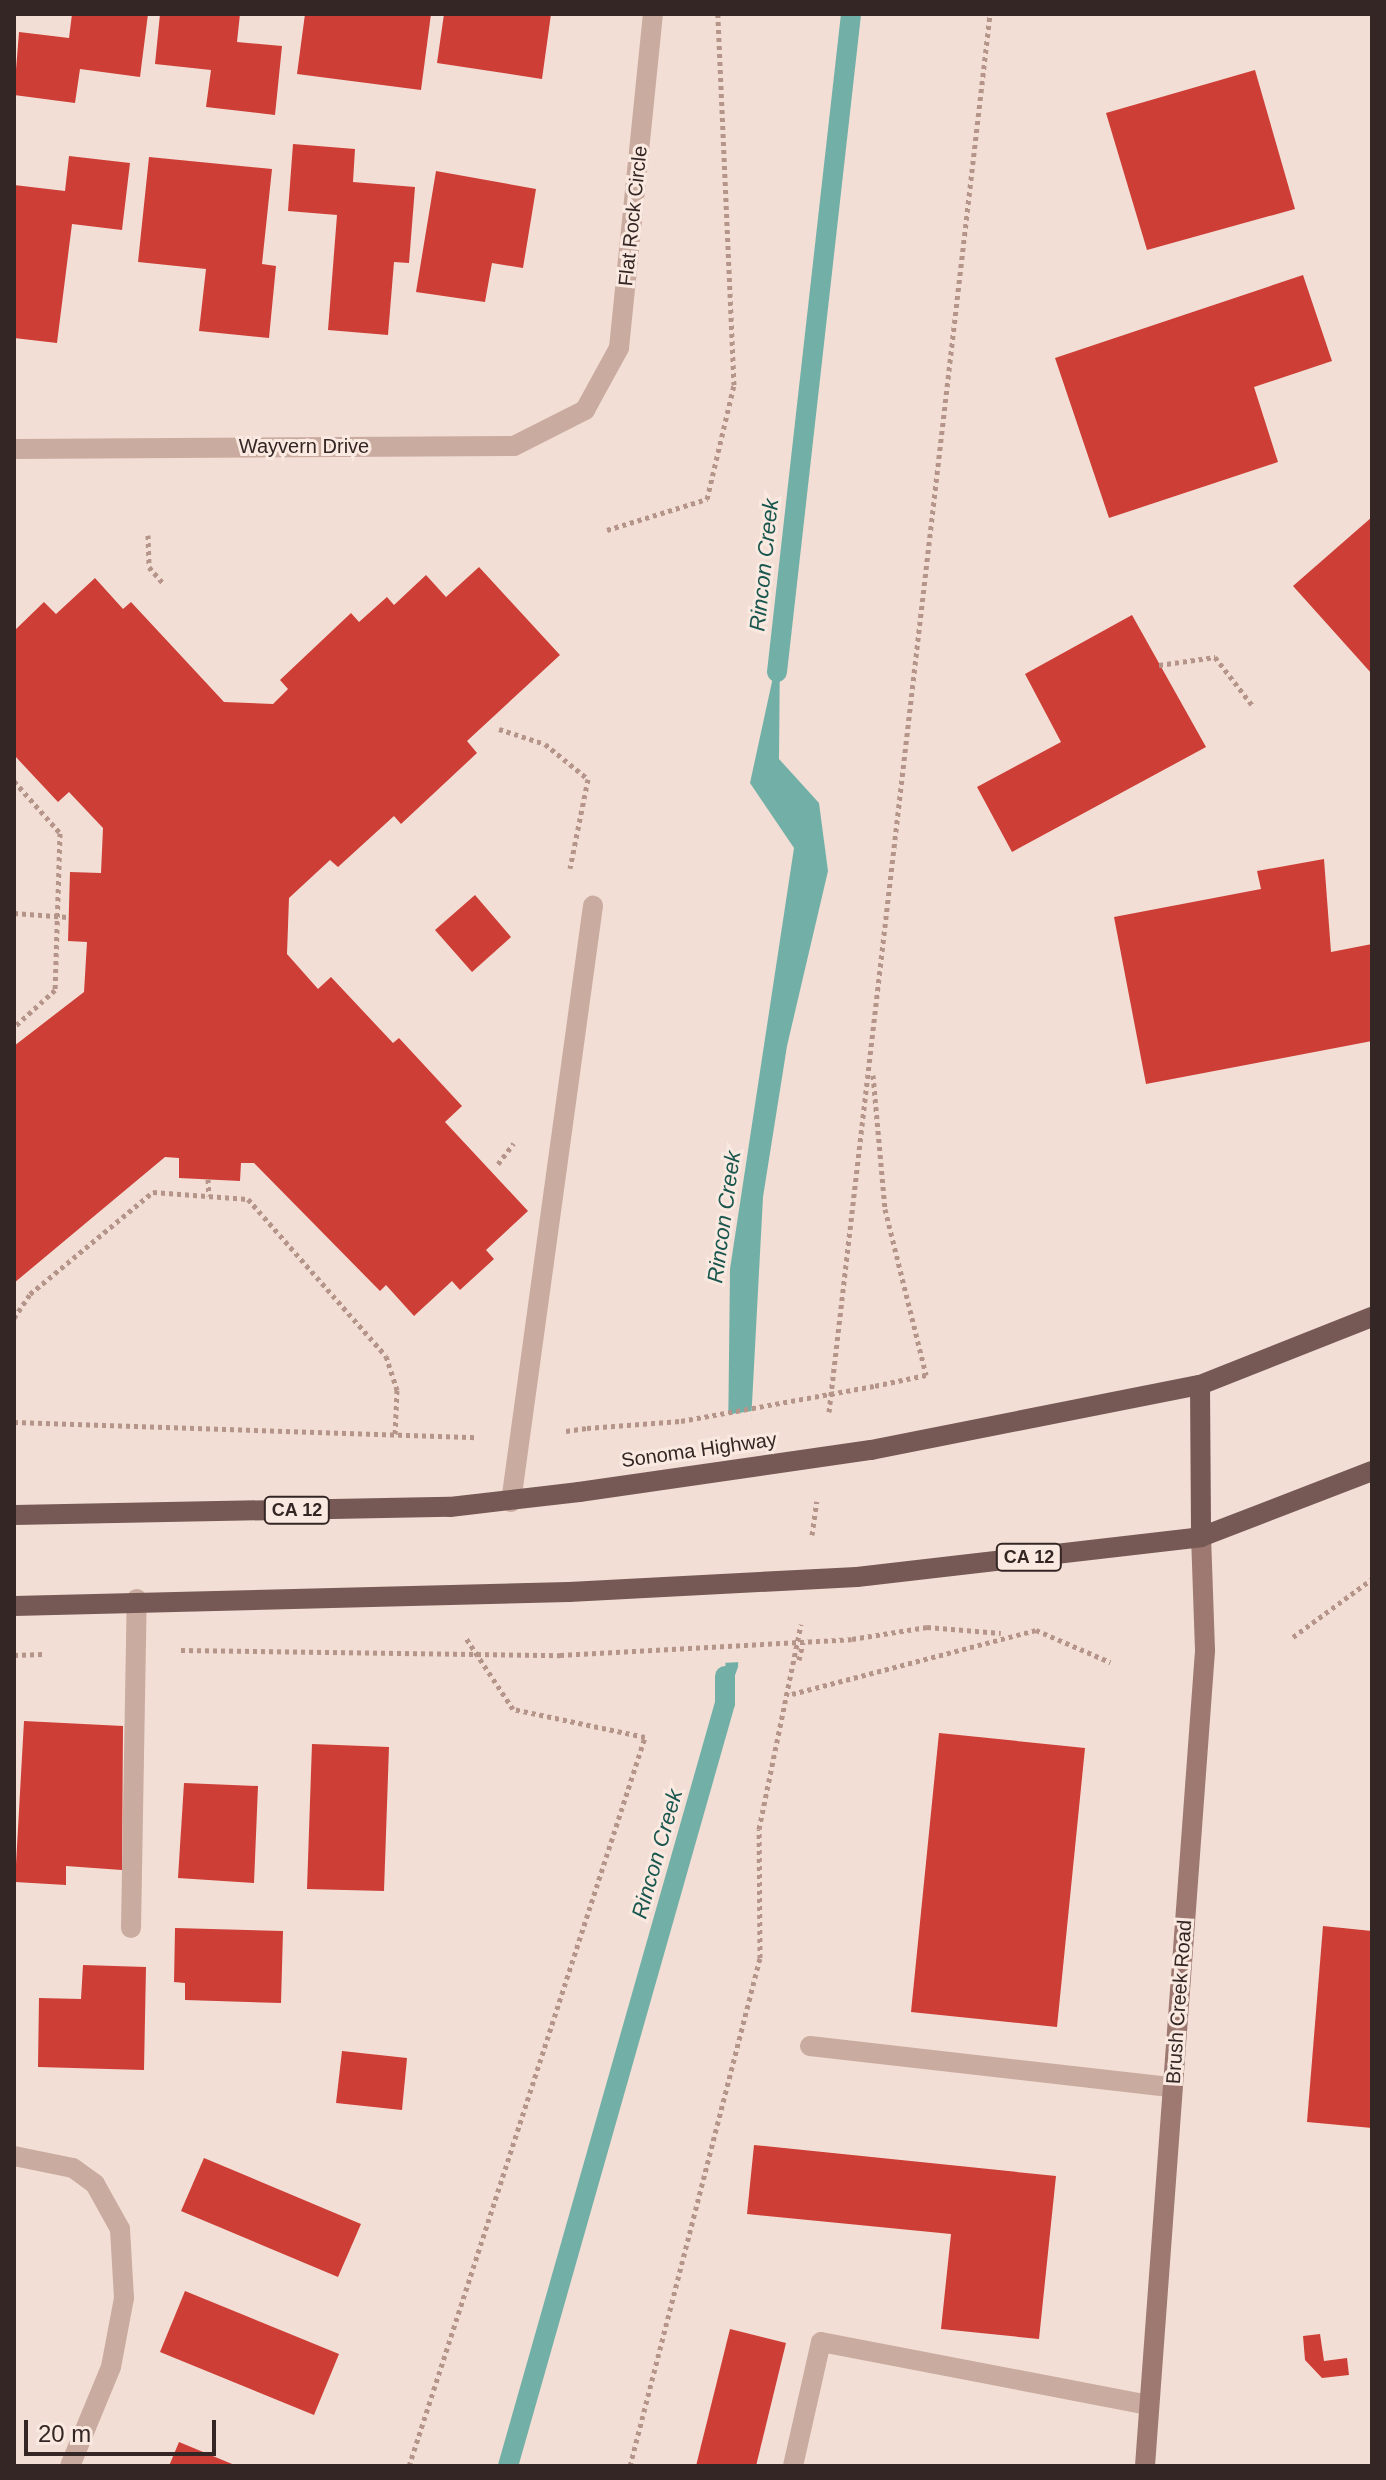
<!DOCTYPE html>
<html>
<head>
<meta charset="utf-8">
<style>
  body { margin:0 }
  #map { position:relative; width:1386px; height:2480px; overflow:hidden; background:#f2ded4; font-family:Arial,sans-serif }
  div>[style] { position:absolute }
  [style*='--x'] { left:calc(var(--x)*1px); top:calc(var(--y)*1px); width:calc(var(--w)*1px); rotate:calc(var(--a)*1deg) }
  .water>* { inset:0; background:#72b0a7 }
  .pier>* { inset:0; background:#f2ded4 }
  .stream>* { height:20px; margin:-10px; padding:0 10px; transform-origin:10px; border-radius:10px; background:#72b0a7 }
  .building>* { inset:0; background:#cd3e37 }
  .path>* { height:5px; margin-top:-2.5px; transform-origin:0; background:repeating-linear-gradient(90deg,#b5958a 0 4px,transparent 0 8px) }
  .lane>* { height:20px; margin:-10px; padding:0 10px; transform-origin:10px; border-radius:10px; background:#caaba0 }
  .street>* { height:20px; margin:-10px; padding:0 10px; transform-origin:10px; border-radius:10px; background:#caaba0 }
  .secondary>* { height:20px; margin:-10px; padding:0 10px; transform-origin:10px; border-radius:10px; background:#9d7972 }
  .primary>* { height:20px; margin:-10px; padding:0 10px; transform-origin:10px; border-radius:10px; background:#765954 }
  .path-bridge>* { height:5px; margin-top:-2.5px; transform-origin:0; background:repeating-linear-gradient(90deg,#b5958a 0 4px,transparent 0 8px) }
  .primary-bridge>* { height:20px; margin:-10px; padding:0 10px; transform-origin:10px; border-radius:10px; background:#765954 }
  span { translate:-50% -50%; white-space:nowrap; text-align:center; line-height:1.15; -webkit-text-stroke:6px #fae9e0; paint-order:stroke }
  .shield-label span { padding:2px 6px; background:#fae9e0; border:2px solid; border-radius:6px; -webkit-text-stroke-width:0 }
  .shield-label { font-size:18px; color:#332624; font-weight:700 }
  .street-label { font-size:20px; color:#332624 }
  .water-label { font-size:22px; color:#18564e; font-style:italic }
  .frame { position:absolute; inset:0; border:16px solid #332624; pointer-events:none }
  .scale { position:absolute; left:24px; top:2420px; width:192px; height:36px; box-sizing:border-box; border:4px solid #332624; border-top:0; padding-left:10px; font-size:24px; line-height:28px; white-space:nowrap; color:#332624; -webkit-text-stroke:6px #fae9e0; paint-order:stroke }
</style>
</head>
<body>
<div id="map">
  <div class="water">
    <div style="clip-path:polygon(780px 645px,779px 759px,819px 803px,828px 871px,787px 1046px,763px 1197px,738px 1667px,725px 1703px,730px 1269px,794px 848px,750px 783px)"></div>
  </div>
  <div class="pier">
    <div style="clip-path:polygon(752px 1411px,742px 1662px,721px 1663px,724px 1415px)"></div>
  </div>
  <div class="stream">
    <div style="--x:777;--y:672;--w:662;--a:-83.58"></div>
    <div style="--x:508;--y:2466;--w:793;--a:-74.12"></div>
    <div style="--x:725;--y:1703;--w:27;--a:-90"></div>
  </div>
  <div class="building">
    <div style="clip-path:polygon(72px 14px,148px 14px,140px 77px,80px 69px,75px 103px,14px 95px,19px 32px,69px 38px)"></div>
    <div style="clip-path:polygon(160px 14px,240px 14px,237px 42px,282px 46px,275px 115px,206px 107px,211px 70px,155px 64px)"></div>
    <div style="clip-path:polygon(305px 14px,431px 14px,421px 90px,297px 74px)"></div>
    <div style="clip-path:polygon(444px 14px,551px 14px,542px 79px,437px 63px)"></div>
    <div style="clip-path:polygon(1255px 70px,1295px 209px,1147px 250px,1106px 113px)"></div>
    <div style="clip-path:polygon(293px 144px,355px 149px,353px 182px,415px 187px,409px 263px,394px 262px,388px 335px,328px 330px,337px 215px,288px 211px)"></div>
    <div style="clip-path:polygon(69px 156px,130px 163px,122px 230px,72px 224px,57px 343px,14px 338px,14px 185px,65px 191px)"></div>
    <div style="clip-path:polygon(149px 157px,272px 169px,262px 264px,276px 266px,269px 338px,199px 331px,206px 269px,138px 262px)"></div>
    <div style="clip-path:polygon(436px 171px,536px 189px,523px 268px,492px 263px,485px 302px,416px 292px)"></div>
    <div style="clip-path:polygon(1303px 275px,1332px 361px,1254px 387px,1278px 462px,1109px 518px,1055px 358px)"></div>
    <div style="clip-path:polygon(1372px 517px,1372px 674px,1293px 586px)"></div>
    <div style="clip-path:polygon(479px 567px,560px 655px,467px 741px,477px 753px,401px 824px,394px 816px,338px 867px,330px 860px,289px 898px,287px 954px,318px 989px,331px 977px,393px 1043px,399px 1038px,462px 1106px,445px 1122px,528px 1211px,486px 1250px,494px 1259px,460px 1290px,452px 1281px,414px 1316px,386px 1285px,380px 1291px,254px 1163px,241px 1163px,240px 1181px,179px 1178px,179px 1158px,165px 1157px,14px 1283px,14px 1046px,84px 992px,87px 942px,68px 941px,70px 872px,101px 873px,103px 828px,69px 792px,58px 802px,14px 755px,14px 631px,44px 602px,56px 614px,95px 578px,123px 609px,131px 602px,224px 702px,273px 704px,288px 689px,280px 680px,351px 613px,359px 622px,387px 597px,394px 605px,426px 575px,446px 597px)"></div>
    <div style="clip-path:polygon(1132px 615px,1206px 747px,1012px 852px,977px 787px,1061px 742px,1025px 674px)"></div>
    <div style="clip-path:polygon(1324px 859px,1331px 952px,1372px 944px,1372px 1041px,1146px 1084px,1114px 917px,1261px 889px,1257px 871px)"></div>
    <div style="clip-path:polygon(475px 895px,511px 937px,472px 972px,435px 930px)"></div>
    <div style="clip-path:polygon(24px 1721px,123px 1726px,122px 1870px,66px 1866px,66px 1885px,15px 1882px)"></div>
    <div style="clip-path:polygon(939px 1733px,1085px 1748px,1057px 2027px,911px 2012px)"></div>
    <div style="clip-path:polygon(312px 1744px,389px 1747px,384px 1891px,307px 1889px)"></div>
    <div style="clip-path:polygon(184px 1783px,258px 1786px,254px 1883px,178px 1878px)"></div>
    <div style="clip-path:polygon(1323px 1926px,1372px 1931px,1372px 2128px,1307px 2122px)"></div>
    <div style="clip-path:polygon(175px 1928px,283px 1931px,281px 2003px,185px 2000px,185px 1983px,174px 1982px)"></div>
    <div style="clip-path:polygon(83px 1965px,146px 1967px,144px 2070px,38px 2067px,39px 1998px,81px 1999px)"></div>
    <div style="clip-path:polygon(342px 2051px,407px 2058px,402px 2110px,336px 2103px)"></div>
    <div style="clip-path:polygon(754px 2145px,1056px 2176px,1039px 2339px,941px 2329px,951px 2234px,747px 2214px)"></div>
    <div style="clip-path:polygon(204px 2158px,361px 2224px,338px 2277px,181px 2211px)"></div>
    <div style="clip-path:polygon(185px 2291px,339px 2354px,314px 2415px,160px 2352px)"></div>
    <div style="clip-path:polygon(730px 2329px,786px 2343px,756px 2466px,696px 2466px)"></div>
    <div style="clip-path:polygon(1320px 2334px,1324px 2361px,1347px 2358px,1349px 2375px,1322px 2378px,1305px 2360px,1303px 2336px)"></div>
    <div style="clip-path:polygon(179px 2442px,237px 2466px,169px 2466px)"></div>
  </div>
  <div class="path">
    <div style="--x:607;--y:530;--w:105;--a:-17.2"></div>
    <div style="--x:707;--y:499;--w:117;--a:-76.7"></div>
    <div style="--x:734;--y:385;--w:371;--a:-92.5"></div>
    <div style="--x:148;--y:535;--w:32;--a:88"></div>
    <div style="--x:149;--y:567;--w:23;--a:49"></div>
    <div style="--x:1159;--y:665;--w:57;--a:-8.1"></div>
    <div style="--x:1215;--y:657;--w:61;--a:52.4"></div>
    <div style="--x:499;--y:729;--w:48;--a:18.1"></div>
    <div style="--x:545;--y:744;--w:55;--a:39.1"></div>
    <div style="--x:588;--y:779;--w:91;--a:101.4"></div>
    <div style="--x:14;--y:781;--w:69;--a:48.5"></div>
    <div style="--x:60;--y:833;--w:157;--a:91.8"></div>
    <div style="--x:55;--y:990;--w:55;--a:137.9"></div>
    <div style="--x:14;--y:913;--w:54;--a:4.2"></div>
    <div style="--x:873;--y:1075;--w:135;--a:84.9"></div>
    <div style="--x:885;--y:1209;--w:171;--a:76.1"></div>
    <div style="--x:926;--y:1375;--w:53;--a:168.1"></div>
    <div style="--x:498;--y:1164;--w:26;--a:-53"></div>
    <div style="--x:208;--y:1179;--w:17;--a:87"></div>
    <div style="--x:14;--y:1318;--w:29;--a:-56"></div>
    <div style="--x:30;--y:1294;--w:160;--a:-39.7"></div>
    <div style="--x:153;--y:1192;--w:95;--a:4.2"></div>
    <div style="--x:248;--y:1199;--w:209;--a:48.7"></div>
    <div style="--x:386;--y:1356;--w:36;--a:72"></div>
    <div style="--x:397;--y:1390;--w:46;--a:92.5"></div>
    <div style="--x:829;--y:1412;--w:1407;--a:-83.43"></div>
    <div style="--x:14;--y:1422;--w:463;--a:1.9"></div>
    <div style="--x:566;--y:1431;--w:21;--a:-8"></div>
    <div style="--x:812;--y:1535;--w:34;--a:-82"></div>
    <div style="--x:1293;--y:1637;--w:98;--a:-36.3"></div>
    <div style="--x:852;--y:1639;--w:76;--a:-9.1"></div>
    <div style="--x:927;--y:1627;--w:74;--a:4.6"></div>
    <div style="--x:181;--y:1650;--w:379;--a:0.8"></div>
    <div style="--x:14;--y:1655;--w:29;--a:-2"></div>
    <div style="--x:799;--y:1660;--w:18;--a:-77"></div>
    <div style="--x:792;--y:1694;--w:252;--a:-14.7"></div>
    <div style="--x:1036;--y:1630;--w:81;--a:23.4"></div>
    <div style="--x:409;--y:2466;--w:766;--a:-72.06"></div>
    <div style="--x:645;--y:1737;--w:135;--a:-168"></div>
    <div style="--x:513;--y:1709;--w:85;--a:-123.5"></div>
    <div style="--x:630;--y:2466;--w:524;--a:-75.65"></div>
    <div style="--x:760;--y:1958;--w:129;--a:-90.4"></div>
    <div style="--x:759;--y:1829;--w:209;--a:-78.4"></div>
  </div>
  <div class="lane">
    <div style="--x:511;--y:1502;--w:602;--a:-82.17"></div>
    <div style="--x:131;--y:1928;--w:329;--a:-89"></div>
    <div style="--x:810;--y:2046;--w:364;--a:6.5"></div>
    <div style="--x:793;--y:2466;--w:127;--a:-77.3"></div>
    <div style="--x:821;--y:2342;--w:334;--a:10.9"></div>
  </div>
  <div class="street">
    <div style="--x:14;--y:449;--w:500;--a:-0.34"></div>
    <div style="--x:514;--y:446;--w:80;--a:-26.9"></div>
    <div style="--x:585;--y:410;--w:71;--a:-61.3"></div>
    <div style="--x:619;--y:348;--w:336;--a:-84.2"></div>
    <div style="--x:14;--y:2156;--w:60;--a:11.5"></div>
    <div style="--x:73;--y:2168;--w:27;--a:36"></div>
    <div style="--x:95;--y:2184;--w:51;--a:60.9"></div>
    <div style="--x:120;--y:2229;--w:69;--a:86.7"></div>
    <div style="--x:124;--y:2298;--w:70;--a:100.7"></div>
    <div style="--x:111;--y:2367;--w:107;--a:112.5"></div>
  </div>
  <div class="secondary">
    <div style="--x:1145;--y:2466;--w:818;--a:-85.79"></div>
    <div style="--x:1205;--y:1650;--w:113;--a:-92"></div>
  </div>
  <div class="primary">
    <div style="--x:1200;--y:1385;--w:152;--a:89.6"></div>
    <div style="--x:871;--y:1450;--w:335;--a:-11.2"></div>
    <div style="--x:1200;--y:1385;--w:185;--a:-21.6"></div>
    <div style="--x:14;--y:1515;--w:436;--a:-1.1"></div>
    <div style="--x:450;--y:1507;--w:130;--a:-6.6"></div>
    <div style="--x:857;--y:1577;--w:346;--a:-6.6"></div>
    <div style="--x:1201;--y:1537;--w:183;--a:-21.1"></div>
    <div style="--x:14;--y:1606;--w:555;--a:-1.44"></div>
  </div>
  <div class="path-bridge">
    <div style="--x:587;--y:1428;--w:94;--a:-4.3"></div>
    <div style="--x:681;--y:1421;--w:196;--a:-10.3"></div>
    <div style="--x:560;--y:1655;--w:292;--a:-3.1"></div>
  </div>
  <div class="primary-bridge">
    <div style="--x:579;--y:1492;--w:295;--a:-8.2"></div>
    <div style="--x:569;--y:1592;--w:288;--a:-3"></div>
  </div>
  <div class="shield-label">
    <span style="left:297px;top:1510px">CA 12</span>
    <span style="left:1029px;top:1557px">CA 12</span>
  </div>
  <div class="street-label">
    <span style="left:633px;top:216px;rotate:-84deg">Flat Rock Circle</span>
    <span style="left:304px;top:446px">Wayvern Drive</span>
    <span style="left:699px;top:1450px;rotate:-8deg">Sonoma Highway</span>
    <span style="left:1179px;top:2002px;rotate:-86deg">Brush Creek Road</span>
  </div>
  <div class="water-label">
    <span style="left:764px;top:565px;rotate:-84deg">Rincon Creek</span>
    <span style="left:724px;top:1217px;rotate:-82deg">Rincon Creek</span>
    <span style="left:657px;top:1854px;rotate:-74deg">Rincon Creek</span>
  </div>
  <div class="frame"></div>
  <div class="scale">20 m</div>
</div>
</body>
</html>
